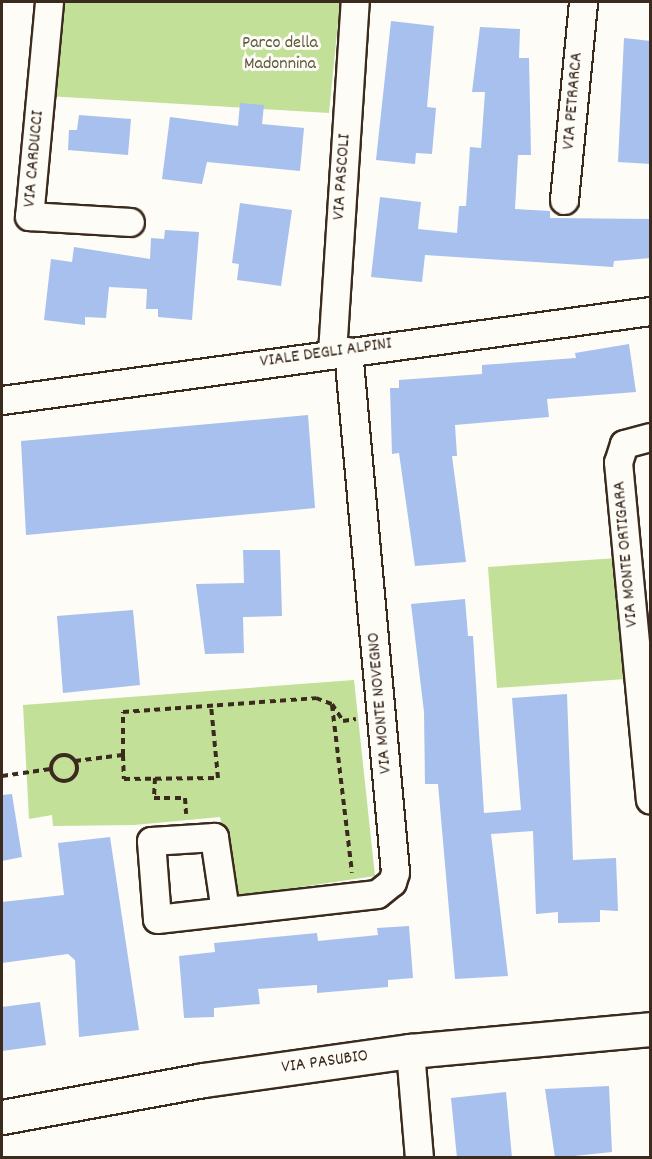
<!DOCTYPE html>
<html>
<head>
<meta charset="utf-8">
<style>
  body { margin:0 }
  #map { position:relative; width:652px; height:1159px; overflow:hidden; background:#fdfcf7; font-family:Dekko,sans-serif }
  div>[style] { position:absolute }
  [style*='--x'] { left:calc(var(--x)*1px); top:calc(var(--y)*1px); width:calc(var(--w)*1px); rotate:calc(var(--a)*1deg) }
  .green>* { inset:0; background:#c2e098 }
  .building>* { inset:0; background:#a7c0ed }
  .path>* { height:4px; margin-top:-2px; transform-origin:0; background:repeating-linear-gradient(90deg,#3b2a1e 0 6px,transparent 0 10.5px) }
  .path>.ring { margin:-2px; padding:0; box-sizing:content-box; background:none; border:4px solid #3b2a1e; border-radius:50% }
  .roads { filter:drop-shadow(2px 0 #3b2a1e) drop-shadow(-2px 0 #3b2a1e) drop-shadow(0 2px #3b2a1e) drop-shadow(0 -2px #3b2a1e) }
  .street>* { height:27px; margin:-13.5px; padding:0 13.5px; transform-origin:13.5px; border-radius:13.5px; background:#fdfcf7 }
  .secondary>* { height:33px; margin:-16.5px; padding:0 16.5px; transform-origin:16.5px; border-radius:16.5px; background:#fdfcf7 }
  span { translate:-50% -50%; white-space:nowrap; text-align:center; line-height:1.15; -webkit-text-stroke:6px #fdfcf7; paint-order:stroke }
  .park-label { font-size:18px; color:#5d583c }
  .street-label { font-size:18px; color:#3b2a1e }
  .frame { position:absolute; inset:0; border:3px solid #3b2a1e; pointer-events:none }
</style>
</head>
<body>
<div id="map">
  <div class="green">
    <div style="clip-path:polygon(58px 2px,340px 2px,329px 113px,47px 96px)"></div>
    <div style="clip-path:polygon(617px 558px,626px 679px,497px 688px,488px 567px)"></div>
    <div style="clip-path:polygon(354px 680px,375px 876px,238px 896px,220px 817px,134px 825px,53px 826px,52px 815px,29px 819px,23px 705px)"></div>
  </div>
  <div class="building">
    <div style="clip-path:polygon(391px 21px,434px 26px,427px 107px,436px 108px,432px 154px,416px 153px,415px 164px,376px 160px)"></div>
    <div style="clip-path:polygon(480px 27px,520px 29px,519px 58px,529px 58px,531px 155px,518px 155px,515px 209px,550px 211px,550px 218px,651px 219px,651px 258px,614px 261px,613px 267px,425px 255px,422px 282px,371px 277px,380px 197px,421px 202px,418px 229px,457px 233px,459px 206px,466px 206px,470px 147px,481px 148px,485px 92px,472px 92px)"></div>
    <div style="clip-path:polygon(624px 38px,651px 41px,651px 164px,618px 162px)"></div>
    <div style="clip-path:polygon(240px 103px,264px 105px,262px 124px,304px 128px,300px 171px,207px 162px,202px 184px,162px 179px,170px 117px,238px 126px)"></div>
    <div style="clip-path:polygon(79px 115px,131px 119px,128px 155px,68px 150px,69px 130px,77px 130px)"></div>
    <div style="clip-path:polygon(240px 203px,292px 210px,281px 286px,237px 280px,239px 264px,232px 263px)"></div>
    <div style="clip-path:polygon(165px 230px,199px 232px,192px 320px,158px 317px,158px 309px,146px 309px,147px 289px,109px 287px,106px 318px,85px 317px,85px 325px,44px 320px,51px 259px,72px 262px,74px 247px,150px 259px,151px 238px,164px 239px)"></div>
    <div style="clip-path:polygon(629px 344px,636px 392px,547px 399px,549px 417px,455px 425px,457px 456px,452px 456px,466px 562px,415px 566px,399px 453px,392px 454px,390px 388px,399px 388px,399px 380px,482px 374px,482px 365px,576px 358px,575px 353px)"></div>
    <div style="clip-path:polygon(308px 415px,315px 508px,26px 535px,21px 441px)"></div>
    <div style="clip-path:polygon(243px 550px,280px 550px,282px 616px,243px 617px,244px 653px,205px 654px,196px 584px,244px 583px)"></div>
    <div style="clip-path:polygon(465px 599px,468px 636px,473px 636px,484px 813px,521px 810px,512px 698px,567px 694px,573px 860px,616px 858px,618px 911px,600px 910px,600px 922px,558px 923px,558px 912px,536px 914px,533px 831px,491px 834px,508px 976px,455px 979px,438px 784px,425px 784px,424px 712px,411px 604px)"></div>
    <div style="clip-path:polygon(133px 610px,140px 685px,63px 693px,57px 616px)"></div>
    <div style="clip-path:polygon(12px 794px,22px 857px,2px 861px,2px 795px)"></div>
    <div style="clip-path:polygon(110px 837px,139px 1030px,79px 1037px,75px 960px,68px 954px,2px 963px,2px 902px,64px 895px,58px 843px)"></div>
    <div style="clip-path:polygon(409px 926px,413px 978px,388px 980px,388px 987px,317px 993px,317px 985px,258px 989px,260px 1004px,214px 1008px,214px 1017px,184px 1018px,179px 956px,215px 952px,214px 943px,317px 933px,318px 941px,378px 935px,377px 928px)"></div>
    <div style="clip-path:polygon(40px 1002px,46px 1045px,2px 1051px,2px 1007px)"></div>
    <div style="clip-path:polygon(609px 1086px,612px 1152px,555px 1158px,545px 1089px)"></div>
    <div style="clip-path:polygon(506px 1092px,512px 1158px,457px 1158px,451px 1098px)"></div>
  </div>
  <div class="path">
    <div style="--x:332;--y:705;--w:169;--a:83.2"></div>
    <div class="ring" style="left:51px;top:755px;width:22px;height:22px"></div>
    <div style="--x:123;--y:755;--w:24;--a:88"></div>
    <div style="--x:124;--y:779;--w:94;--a:-0.6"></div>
    <div style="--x:218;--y:778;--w:73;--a:-95.5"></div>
    <div style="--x:75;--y:761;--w:48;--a:-7.1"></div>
    <div style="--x:123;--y:755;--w:43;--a:-90"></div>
    <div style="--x:123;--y:712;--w:194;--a:-4.1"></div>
    <div style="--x:316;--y:698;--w:17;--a:21"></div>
    <div style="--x:332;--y:704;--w:20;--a:57"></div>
    <div style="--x:343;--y:721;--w:13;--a:-9"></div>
    <div style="--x:2;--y:776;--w:49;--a:-8.1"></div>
    <div style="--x:155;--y:778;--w:20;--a:93"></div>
    <div style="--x:154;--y:798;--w:31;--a:0"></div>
    <div style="--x:185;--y:798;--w:16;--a:86"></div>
  </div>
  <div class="roads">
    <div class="street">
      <div style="--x:49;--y:2;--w:215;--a:95.3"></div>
      <div style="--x:29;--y:216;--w:101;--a:3.4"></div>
      <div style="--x:564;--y:200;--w:199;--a:-84.5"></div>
      <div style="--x:332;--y:353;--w:352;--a:-86.3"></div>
      <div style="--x:2;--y:400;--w:654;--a:-7.82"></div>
      <div style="--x:650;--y:437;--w:27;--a:165"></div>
      <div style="--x:624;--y:444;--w:19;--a:108"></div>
      <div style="--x:618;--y:462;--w:339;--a:84.6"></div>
      <div style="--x:225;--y:911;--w:75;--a:-98.5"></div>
      <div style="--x:214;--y:837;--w:63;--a:176.4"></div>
      <div style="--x:151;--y:841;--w:78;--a:85.6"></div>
      <div style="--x:157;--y:919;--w:221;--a:-6.5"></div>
      <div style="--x:377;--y:894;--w:19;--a:-39"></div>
      <div style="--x:392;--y:882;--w:10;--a:-73"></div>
      <div style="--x:395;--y:872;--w:523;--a:-95.15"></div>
      <div style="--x:410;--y:1051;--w:107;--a:85.2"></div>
    </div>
    <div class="secondary">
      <div style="--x:2;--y:1117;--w:204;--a:-10.4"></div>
      <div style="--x:203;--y:1080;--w:209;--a:-8"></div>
      <div style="--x:410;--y:1051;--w:241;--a:-5.2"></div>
    </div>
  </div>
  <div class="park-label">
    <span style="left:280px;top:55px">Parco della<br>Madonnina</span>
  </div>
  <div class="street-label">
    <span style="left:574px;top:101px;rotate:-85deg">VIA PETRARCA</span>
    <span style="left:35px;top:159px;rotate:-85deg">VIA CARDUCCI</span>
    <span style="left:343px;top:177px;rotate:-86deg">VIA PASCOLI</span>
    <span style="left:326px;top:354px;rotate:-8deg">VIALE DEGLI ALPINI</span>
    <span style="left:627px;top:554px;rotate:-95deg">VIA MONTE ORTIGARA</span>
    <span style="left:381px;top:703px;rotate:-95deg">VIA MONTE NOVEGNO</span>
    <span style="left:325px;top:1063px;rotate:-8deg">VIA PASUBIO</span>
  </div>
  <div class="frame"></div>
</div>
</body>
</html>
